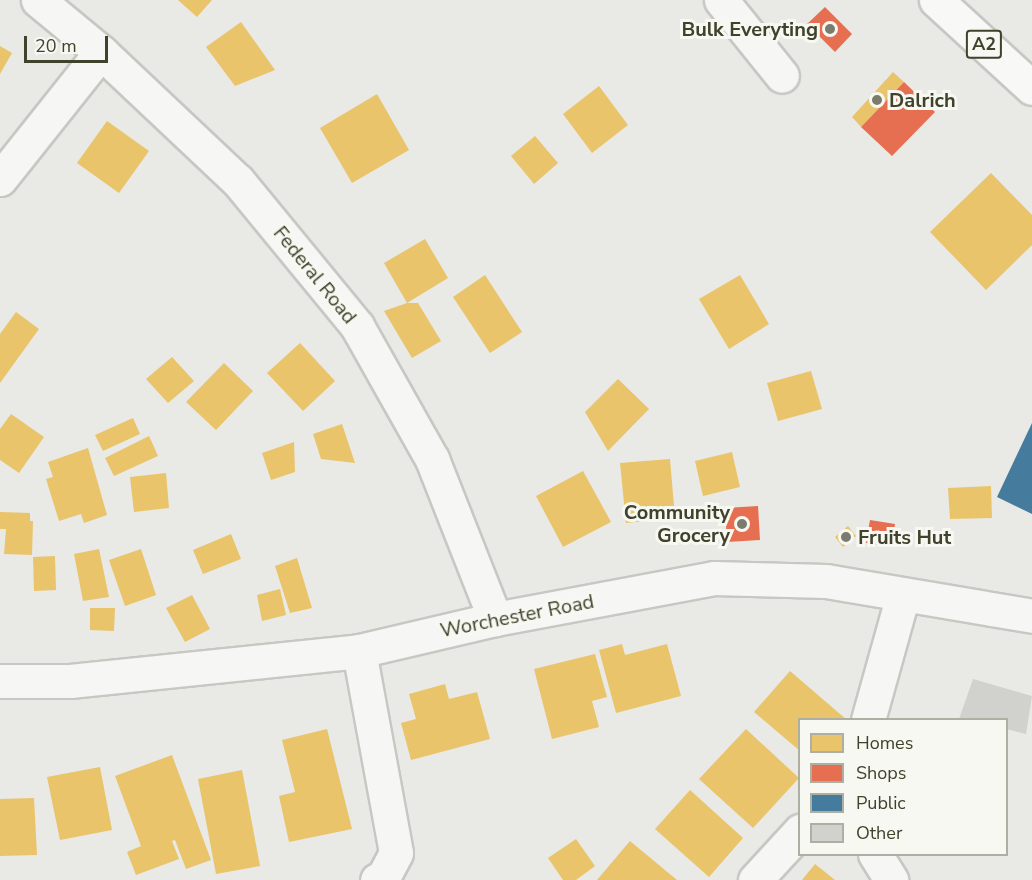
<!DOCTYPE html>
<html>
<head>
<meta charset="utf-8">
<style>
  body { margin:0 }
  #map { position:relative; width:1032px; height:880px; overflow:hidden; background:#e9e9e5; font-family:"Nunito Sans",sans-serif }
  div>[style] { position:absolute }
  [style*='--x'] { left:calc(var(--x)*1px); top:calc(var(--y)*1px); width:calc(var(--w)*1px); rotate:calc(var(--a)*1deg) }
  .homes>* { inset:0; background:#e9c46a }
  .shops>* { inset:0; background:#e76f51 }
  .public>* { inset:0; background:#457b9d }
  .building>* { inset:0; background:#d1d1cd }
  .roads { filter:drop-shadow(2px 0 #c7c7c3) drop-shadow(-2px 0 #c7c7c3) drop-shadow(0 2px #c7c7c3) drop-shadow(0 -2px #c7c7c3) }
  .minor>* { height:33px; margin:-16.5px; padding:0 16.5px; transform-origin:16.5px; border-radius:16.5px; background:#f6f6f4 }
  .major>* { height:33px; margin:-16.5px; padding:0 16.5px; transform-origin:16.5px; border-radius:16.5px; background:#f8f8f7 }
  .dots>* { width:16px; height:16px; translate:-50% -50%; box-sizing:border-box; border:3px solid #f8f8f3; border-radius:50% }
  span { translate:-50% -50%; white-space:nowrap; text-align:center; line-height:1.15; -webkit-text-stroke:6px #f8f8f3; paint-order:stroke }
  .shield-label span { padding:2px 4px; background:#f8f8f3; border:2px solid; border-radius:4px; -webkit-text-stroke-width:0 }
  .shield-label { font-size:18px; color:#40422c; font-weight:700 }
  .poi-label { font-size:20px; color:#40422c; font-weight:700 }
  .right { translate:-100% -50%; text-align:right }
  .left { translate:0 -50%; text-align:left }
  .street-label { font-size:20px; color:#40422c }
  .legend { position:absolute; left:798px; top:718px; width:210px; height:138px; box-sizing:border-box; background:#f8f8f3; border:2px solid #aeafa3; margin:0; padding:8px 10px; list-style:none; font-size:18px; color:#40422c }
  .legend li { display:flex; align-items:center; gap:12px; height:30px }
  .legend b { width:30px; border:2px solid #aeafa3 }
  .scale { position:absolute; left:24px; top:36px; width:84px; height:27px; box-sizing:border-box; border:3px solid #40422c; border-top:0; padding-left:8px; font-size:18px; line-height:21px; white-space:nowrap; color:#40422c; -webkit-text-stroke:4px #f8f8f3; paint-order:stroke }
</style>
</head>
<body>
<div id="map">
  <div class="homes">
    <div style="clip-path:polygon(178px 0,212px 0,197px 17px)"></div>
    <div style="clip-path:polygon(241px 22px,275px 70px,235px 86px,206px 47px)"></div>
    <div style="clip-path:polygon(0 46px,12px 53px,0 74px)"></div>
    <div style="clip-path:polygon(893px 72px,904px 82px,861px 127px,852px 117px)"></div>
    <div style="clip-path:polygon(599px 86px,628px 125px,592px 153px,563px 114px)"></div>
    <div style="clip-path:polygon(377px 94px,409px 150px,352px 183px,320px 128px)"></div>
    <div style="clip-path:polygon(107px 121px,149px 151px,119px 193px,77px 163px)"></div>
    <div style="clip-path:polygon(535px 136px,558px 163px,534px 184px,511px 156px)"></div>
    <div style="clip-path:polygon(991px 173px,1032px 215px,1032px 245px,986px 290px,930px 232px)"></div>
    <div style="clip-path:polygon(425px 239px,448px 278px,407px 303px,384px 263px)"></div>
    <div style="clip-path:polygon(485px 275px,522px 332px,490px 353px,453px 297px)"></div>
    <div style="clip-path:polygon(740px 275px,769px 324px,729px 349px,699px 299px)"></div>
    <div style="clip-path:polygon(407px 303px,418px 303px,441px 341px,412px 358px,384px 311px)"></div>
    <div style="clip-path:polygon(16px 312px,39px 329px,0 383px,0 334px)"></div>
    <div style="clip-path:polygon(300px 343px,335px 381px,303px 411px,267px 373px)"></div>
    <div style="clip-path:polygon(172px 357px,194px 381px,168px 403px,146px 379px)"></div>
    <div style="clip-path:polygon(224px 363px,253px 391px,216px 430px,186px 402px)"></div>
    <div style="clip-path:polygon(811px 371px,822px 409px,778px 421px,767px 383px)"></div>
    <div style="clip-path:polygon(618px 379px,649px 409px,608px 451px,585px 412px)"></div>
    <div style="clip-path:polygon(11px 414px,44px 437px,19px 473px,0 460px,0 429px)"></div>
    <div style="clip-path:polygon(133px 418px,140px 434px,103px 451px,95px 435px)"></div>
    <div style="clip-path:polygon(342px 424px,355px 463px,321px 459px,313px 434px)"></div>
    <div style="clip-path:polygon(149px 436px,158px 456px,114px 476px,105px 458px)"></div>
    <div style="clip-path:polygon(294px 442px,295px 472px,271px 480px,262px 453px)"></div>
    <div style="clip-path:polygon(88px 448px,107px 515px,84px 523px,81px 514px,59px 521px,46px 479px,53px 477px,48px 462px)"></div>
    <div style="clip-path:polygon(732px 452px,740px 487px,703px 496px,695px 461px)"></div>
    <div style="clip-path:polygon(670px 459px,675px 518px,626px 523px,620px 463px)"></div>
    <div style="clip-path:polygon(583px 471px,611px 522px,563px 547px,536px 496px)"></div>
    <div style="clip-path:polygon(166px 473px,169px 508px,134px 512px,130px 477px)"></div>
    <div style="clip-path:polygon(991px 486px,992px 518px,950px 519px,948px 488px)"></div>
    <div style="clip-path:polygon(0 512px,30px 513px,30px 521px,33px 521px,32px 555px,4px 554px,6px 529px,0 529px)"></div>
    <div style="clip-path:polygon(848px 526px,856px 536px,843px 547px,835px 537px)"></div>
    <div style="clip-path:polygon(231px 534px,241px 559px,203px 574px,193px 550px)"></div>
    <div style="clip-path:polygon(99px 549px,109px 597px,83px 601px,74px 554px)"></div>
    <div style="clip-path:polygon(141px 549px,156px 595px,125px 606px,109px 560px)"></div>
    <div style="clip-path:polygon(55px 556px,56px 590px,34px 591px,33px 557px)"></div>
    <div style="clip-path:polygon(297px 558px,312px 608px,290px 613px,275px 566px)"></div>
    <div style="clip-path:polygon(280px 589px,286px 615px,262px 621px,257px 595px)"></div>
    <div style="clip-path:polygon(192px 595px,210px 629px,185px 642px,166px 608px)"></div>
    <div style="clip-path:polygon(90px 608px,115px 608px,114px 631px,90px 630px)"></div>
    <div style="clip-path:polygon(622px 644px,625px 655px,667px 644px,681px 696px,616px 713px,599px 650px)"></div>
    <div style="clip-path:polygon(595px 654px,607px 697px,592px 701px,599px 727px,552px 739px,534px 669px)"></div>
    <div style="clip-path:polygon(790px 671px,847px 720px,800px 720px,800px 751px,754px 712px)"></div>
    <div style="clip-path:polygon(445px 684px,449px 699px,477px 692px,490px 739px,411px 760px,401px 723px,416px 719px,409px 694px)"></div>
    <div style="clip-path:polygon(327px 729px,352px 829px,289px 842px,279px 796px,295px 792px,282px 740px)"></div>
    <div style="clip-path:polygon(746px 729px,799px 778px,753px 828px,699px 779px)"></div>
    <div style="clip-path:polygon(172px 755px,211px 860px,186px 869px,175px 840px,172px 841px,179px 859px,136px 875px,127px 852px,141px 846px,115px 776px)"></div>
    <div style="clip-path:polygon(100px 767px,112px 830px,60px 840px,47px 777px)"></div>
    <div style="clip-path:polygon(242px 770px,260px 866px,216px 874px,198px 779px)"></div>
    <div style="clip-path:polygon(690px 790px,743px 838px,709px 877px,655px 829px)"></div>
    <div style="clip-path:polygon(34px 798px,37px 855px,0 856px,0 799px)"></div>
    <div style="clip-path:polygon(576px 839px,595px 866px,576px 880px,563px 880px,548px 858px)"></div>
    <div style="clip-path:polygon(630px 841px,677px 880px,597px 880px)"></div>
    <div style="clip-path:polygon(815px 864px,835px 880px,802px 880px)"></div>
  </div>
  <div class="shops">
    <div style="clip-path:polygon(825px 7px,852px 34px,835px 52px,807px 24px)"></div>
    <div style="clip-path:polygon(904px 82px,935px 112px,892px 156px,861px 127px)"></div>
    <div style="clip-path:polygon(758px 506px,760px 540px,727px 542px,725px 508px)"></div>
    <div style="clip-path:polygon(870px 520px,895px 524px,892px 547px,866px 543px)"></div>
  </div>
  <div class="public">
    <div style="clip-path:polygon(1032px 423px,1032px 514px,997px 497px)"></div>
  </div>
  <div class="building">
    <div style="clip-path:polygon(973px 679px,1032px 696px,1026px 734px,1006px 729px,1006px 720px,959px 719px)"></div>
  </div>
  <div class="roads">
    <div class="minor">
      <div style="--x:38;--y:0;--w:82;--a:39.5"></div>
      <div style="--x:101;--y:52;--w:188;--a:43.3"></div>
      <div style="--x:238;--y:181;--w:188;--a:50.6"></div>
      <div style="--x:357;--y:326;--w:153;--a:60.6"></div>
      <div style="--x:432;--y:459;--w:172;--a:68.5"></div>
      <div style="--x:721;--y:0;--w:97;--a:51.2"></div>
      <div style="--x:0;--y:179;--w:162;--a:-51.5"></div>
      <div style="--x:359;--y:651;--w:205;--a:79.6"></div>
      <div style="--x:396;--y:853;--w:30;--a:118"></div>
      <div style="--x:382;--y:879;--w:5;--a:169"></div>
      <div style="--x:0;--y:681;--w:70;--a:0"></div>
      <div style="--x:70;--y:681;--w:291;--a:-5.9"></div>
      <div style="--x:359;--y:651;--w:140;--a:-13.2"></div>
      <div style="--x:495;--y:619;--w:223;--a:-10.6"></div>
      <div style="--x:714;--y:578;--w:112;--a:1.5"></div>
      <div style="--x:826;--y:581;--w:209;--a:9.6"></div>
      <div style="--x:868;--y:720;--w:130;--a:-74.4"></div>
      <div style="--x:875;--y:854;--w:31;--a:58"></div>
      <div style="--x:755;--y:880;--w:67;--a:-47.4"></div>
    </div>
    <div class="major">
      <div style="--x:936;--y:0;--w:130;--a:42.5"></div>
    </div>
  </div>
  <div class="dots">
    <div style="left:830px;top:29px;background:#7b7c6d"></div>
    <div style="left:877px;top:100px;background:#7b7c6d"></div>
    <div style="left:742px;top:524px;background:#7b7c6d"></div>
    <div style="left:846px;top:537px;background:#7b7c6d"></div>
  </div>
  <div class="shield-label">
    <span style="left:984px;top:44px">A2</span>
  </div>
  <div class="poi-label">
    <span class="right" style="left:818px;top:29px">Bulk Everyting</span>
    <span class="left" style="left:889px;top:100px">Dalrich</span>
    <span class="right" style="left:730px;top:524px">Community<br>Grocery</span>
    <span class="left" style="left:858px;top:537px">Fruits Hut</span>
  </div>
  <div class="street-label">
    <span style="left:315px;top:275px;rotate:51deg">Federal Road</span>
    <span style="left:517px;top:616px;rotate:-11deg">Worchester Road</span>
  </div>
  <ul class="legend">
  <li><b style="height:16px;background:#e9c46a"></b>Homes</li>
  <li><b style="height:16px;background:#e76f51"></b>Shops</li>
  <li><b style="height:16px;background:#457b9d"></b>Public</li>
  <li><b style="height:16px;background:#d1d1cd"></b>Other</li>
  </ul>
  <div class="scale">20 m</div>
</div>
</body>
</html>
